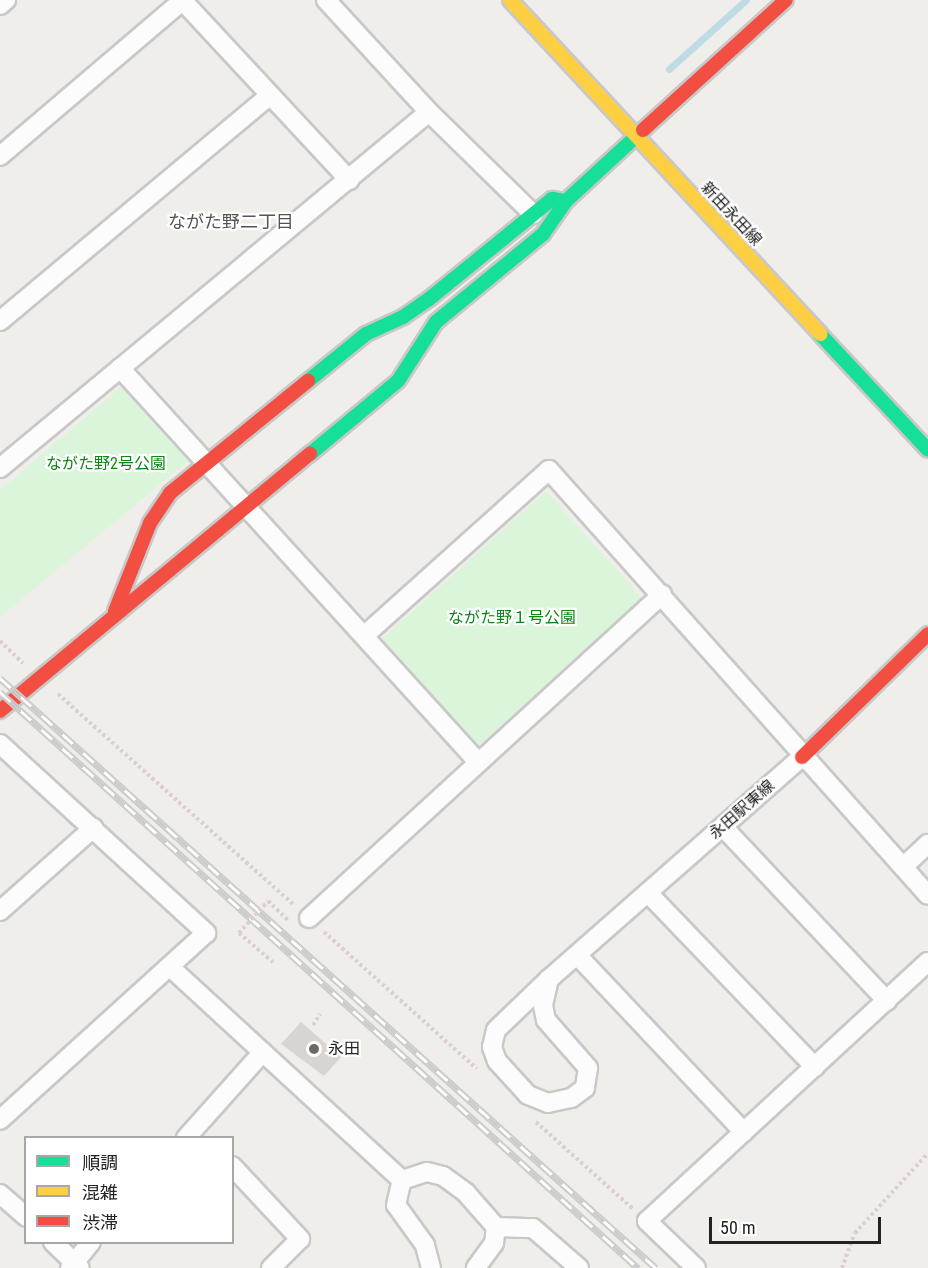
<!DOCTYPE html>
<html>
<head>
<meta charset="utf-8">
<style>
  body { margin:0 }
  #map { position:relative; width:928px; height:1268px; overflow:hidden; background:#f0eeeb; font-family:"Roboto Condensed","Noto Sans JP",sans-serif }
  div>[style] { position:absolute }
  [style*='--x'] { left:calc(var(--x)*1px); top:calc(var(--y)*1px); width:calc(var(--w)*1px); rotate:calc(var(--a)*1deg) }
  .park>* { inset:0; background:#daf5da }
  .stream>* { height:7px; margin:-3.5px; padding:0 3.5px; transform-origin:3.5px; border-radius:3.5px; background:#bfdbe3 }
  .building>* { inset:0; background:#d7d4d2 }
  .path>* { height:4px; margin-top:-2px; transform-origin:0; background:repeating-linear-gradient(90deg,#dccecd 0 3px,transparent 0 6px) }
  .roads { filter:drop-shadow(2px 0 #c9c8c7) drop-shadow(-2px 0 #c9c8c7) drop-shadow(0 2px #c9c8c7) drop-shadow(0 -2px #c9c8c7) }
  .street>* { height:18px; margin:-9px; padding:0 9px; transform-origin:9px; border-radius:9px; background:#fdfcfc }
  .fast>* { height:14px; margin:-7px; padding:0 7px; transform-origin:7px; border-radius:7px; background:#16e098 }
  .slow>* { height:14px; margin:-7px; padding:0 7px; transform-origin:7px; border-radius:7px; background:#ffcf43 }
  .jam>* { height:14px; margin:-7px; padding:0 7px; transform-origin:7px; border-radius:7px; background:#f24e42 }
  .rail>* { height:7px; margin-top:-3.5px; transform-origin:0; background:repeating-linear-gradient(90deg,#fff 0 14px,#ccc 0 28px); box-sizing:border-box; border-block:2px solid #ccc }
  .path-bridge>* { height:4px; margin-top:-2px; transform-origin:0; background:repeating-linear-gradient(90deg,#dccecd 0 3px,transparent 0 6px) }
  .dots>* { width:16px; height:16px; translate:-50% -50%; box-sizing:border-box; border:3px solid #fff; border-radius:50% }
  span { translate:-50% -50%; white-space:nowrap; text-align:center; line-height:1.15; -webkit-text-stroke:4.5px #fff; paint-order:stroke }
  .street-label { font-size:16px; color:#222 }
  .park-label { font-size:16px; color:#0c8416 }
  .poi-label { font-size:16px; color:#222 }
  .left { translate:0 -50%; text-align:left }
  .neighbourhood-label { font-size:18px; color:#555 }
  .legend { position:absolute; left:24px; top:1136px; width:210px; height:108px; box-sizing:border-box; background:#fff; border:2px solid #a7a7a7; margin:0; padding:8px 10px; list-style:none; font-size:18px; color:#222 }
  .legend li { display:flex; align-items:center; gap:12px; height:30px }
  .legend b { width:30px; border:2px solid #a7a7a7 }
  .scale { position:absolute; left:709px; top:1217px; width:172px; height:27px; box-sizing:border-box; border:3px solid #222; border-top:0; padding-left:8px; font-size:18px; line-height:21px; white-space:nowrap; color:#222; -webkit-text-stroke:4px #fff; paint-order:stroke }
</style>
</head>
<body>
<div id="map">
  <div class="park">
    <div style="clip-path:polygon(121px 387px,188px 461px,0 617px,0 490px)"></div>
    <div style="clip-path:polygon(546px 491px,642px 598px,478px 746px,382px 639px)"></div>
  </div>
  <div class="stream">
    <div style="--x:669;--y:69;--w:103;--a:-41.9"></div>
  </div>
  <div class="building">
    <div style="clip-path:polygon(301px 1022px,341px 1057px,324px 1076px,281px 1044px)"></div>
  </div>
  <div class="path">
    <div style="--x:0;--y:641;--w:32;--a:44"></div>
    <div style="--x:58;--y:694;--w:317;--a:41.8"></div>
    <div style="--x:268;--y:901;--w:29;--a:44"></div>
    <div style="--x:324;--y:932;--w:205;--a:41.8"></div>
    <div style="--x:239;--y:933;--w:48;--a:40.7"></div>
    <div style="--x:313;--y:1025;--w:13;--a:-58"></div>
    <div style="--x:536;--y:1122;--w:130;--a:41.9"></div>
    <div style="--x:842;--y:1268;--w:37;--a:-70"></div>
    <div style="--x:855;--y:1233;--w:108;--a:-47.6"></div>
  </div>
  <div class="roads">
    <div class="street">
      <div style="--x:182;--y:0;--w:246;--a:47.1"></div>
      <div style="--x:326;--y:0;--w:152;--a:47.4"></div>
      <div style="--x:429;--y:112;--w:146;--a:44.4"></div>
      <div style="--x:0;--y:5;--w:8;--a:-40"></div>
      <div style="--x:0;--y:156;--w:240;--a:-40.4"></div>
      <div style="--x:0;--y:321;--w:352;--a:-39.9"></div>
      <div style="--x:120;--y:368;--w:532;--a:47.74"></div>
      <div style="--x:0;--y:468;--w:557;--a:-39.69"></div>
      <div style="--x:365;--y:635;--w:247;--a:-41.9"></div>
      <div style="--x:549;--y:470;--w:569;--a:48.27"></div>
      <div style="--x:0;--y:744;--w:280;--a:42.5"></div>
      <div style="--x:206;--y:933;--w:278;--a:137.8"></div>
      <div style="--x:723;--y:827;--w:239;--a:46.7"></div>
      <div style="--x:903;--y:867;--w:34;--a:-43"></div>
      <div style="--x:648;--y:893;--w:241;--a:46.2"></div>
      <div style="--x:0;--y:911;--w:125;--a:-41.7"></div>
      <div style="--x:309;--y:918;--w:479;--a:-42.5"></div>
      <div style="--x:577;--y:955;--w:243;--a:46.7"></div>
      <div style="--x:170;--y:967;--w:315;--a:42.6"></div>
      <div style="--x:549;--y:979;--w:27;--a:103"></div>
      <div style="--x:543;--y:1005;--w:15;--a:79"></div>
      <div style="--x:546;--y:1020;--w:64;--a:48.8"></div>
      <div style="--x:588;--y:1068;--w:20;--a:99"></div>
      <div style="--x:585;--y:1088;--w:17;--a:144"></div>
      <div style="--x:571;--y:1098;--w:24;--a:168"></div>
      <div style="--x:548;--y:1103;--w:22;--a:-158"></div>
      <div style="--x:528;--y:1095;--w:46;--a:-132.4"></div>
      <div style="--x:497;--y:1061;--w:15;--a:-110"></div>
      <div style="--x:492;--y:1047;--w:17;--a:-77"></div>
      <div style="--x:496;--y:1030;--w:74;--a:-43.9"></div>
      <div style="--x:549;--y:979;--w:337;--a:-41.3"></div>
      <div style="--x:186;--y:1138;--w:115;--a:-48.2"></div>
      <div style="--x:232;--y:1166;--w:100;--a:47"></div>
      <div style="--x:300;--y:1239;--w:41;--a:135"></div>
      <div style="--x:0;--y:1194;--w:35;--a:41"></div>
      <div style="--x:496;--y:1227;--w:37;--a:2"></div>
      <div style="--x:533;--y:1228;--w:61;--a:41"></div>
      <div style="--x:53;--y:1242;--w:37;--a:44"></div>
      <div style="--x:70;--y:1268;--w:33;--a:-51"></div>
      <div style="--x:431;--y:1268;--w:24;--a:-105"></div>
      <div style="--x:425;--y:1245;--w:49;--a:-125.9"></div>
      <div style="--x:396;--y:1205;--w:26;--a:-77"></div>
      <div style="--x:402;--y:1180;--w:26;--a:-18"></div>
      <div style="--x:427;--y:1172;--w:16;--a:14"></div>
      <div style="--x:443;--y:1176;--w:29;--a:36"></div>
      <div style="--x:466;--y:1193;--w:45;--a:48.6"></div>
      <div style="--x:496;--y:1227;--w:16;--a:97"></div>
      <div style="--x:494;--y:1243;--w:31;--a:126"></div>
      <div style="--x:696;--y:1268;--w:68;--a:-136.2"></div>
      <div style="--x:647;--y:1221;--w:382;--a:-42.7"></div>
    </div>
    <div class="fast">
      <div style="--x:820;--y:334;--w:158;--a:47"></div>
      <div style="--x:308;--y:381;--w:75;--a:-39"></div>
      <div style="--x:366;--y:334;--w:41;--a:-24.7"></div>
      <div style="--x:403;--y:317;--w:32;--a:-35"></div>
      <div style="--x:429;--y:299;--w:159;--a:-39.1"></div>
      <div style="--x:552;--y:199;--w:13;--a:9"></div>
      <div style="--x:310;--y:454;--w:114;--a:-39.7"></div>
      <div style="--x:398;--y:381;--w:70;--a:-57.2"></div>
      <div style="--x:436;--y:322;--w:139;--a:-39.4"></div>
      <div style="--x:543;--y:234;--w:40;--a:-55.1"></div>
      <div style="--x:566;--y:201;--w:105;--a:-42.7"></div>
    </div>
    <div class="slow">
      <div style="--x:510;--y:0;--w:456;--a:47.1"></div>
    </div>
    <div class="jam">
      <div style="--x:643;--y:130;--w:193;--a:-42.3"></div>
      <div style="--x:115;--y:611;--w:95;--a:-68.3"></div>
      <div style="--x:150;--y:523;--w:36;--a:-56"></div>
      <div style="--x:170;--y:493;--w:178;--a:-39.1"></div>
      <div style="--x:0;--y:711;--w:403;--a:-39.7"></div>
      <div style="--x:802;--y:757;--w:176;--a:-44.3"></div>
    </div>
  </div>
  <div class="rail">
    <div style="--x:0;--y:678;--w:882;--a:41.97"></div>
    <div style="--x:0;--y:692;--w:860;--a:42.08"></div>
  </div>
  <div class="path-bridge">
    <div style="--x:239;--y:933;--w:43;--a:-47.8"></div>
  </div>
  <div class="dots">
    <div style="left:314px;top:1049px;background:#6a6968"></div>
  </div>
  <div class="street-label">
    <span style="left:731px;top:214px;rotate:47deg">新田永田線</span>
    <span style="left:742px;top:810px;rotate:-41deg">永田駅東線</span>
  </div>
  <div class="park-label">
    <span style="left:106px;top:464px">ながた野2号公園</span>
    <span style="left:512px;top:618px">ながた野１号公園</span>
  </div>
  <div class="poi-label">
    <span class="left" style="left:328px;top:1049px">永田</span>
  </div>
  <div class="neighbourhood-label">
    <span style="left:231px;top:222px">ながた野二丁目</span>
  </div>
  <ul class="legend">
  <li><b style="height:8px;background:#16e098"></b>順調</li>
  <li><b style="height:8px;background:#ffcf43"></b>混雑</li>
  <li><b style="height:8px;background:#f24e42"></b>渋滞</li>
  </ul>
  <div class="scale">50 m</div>
</div>
</body>
</html>
